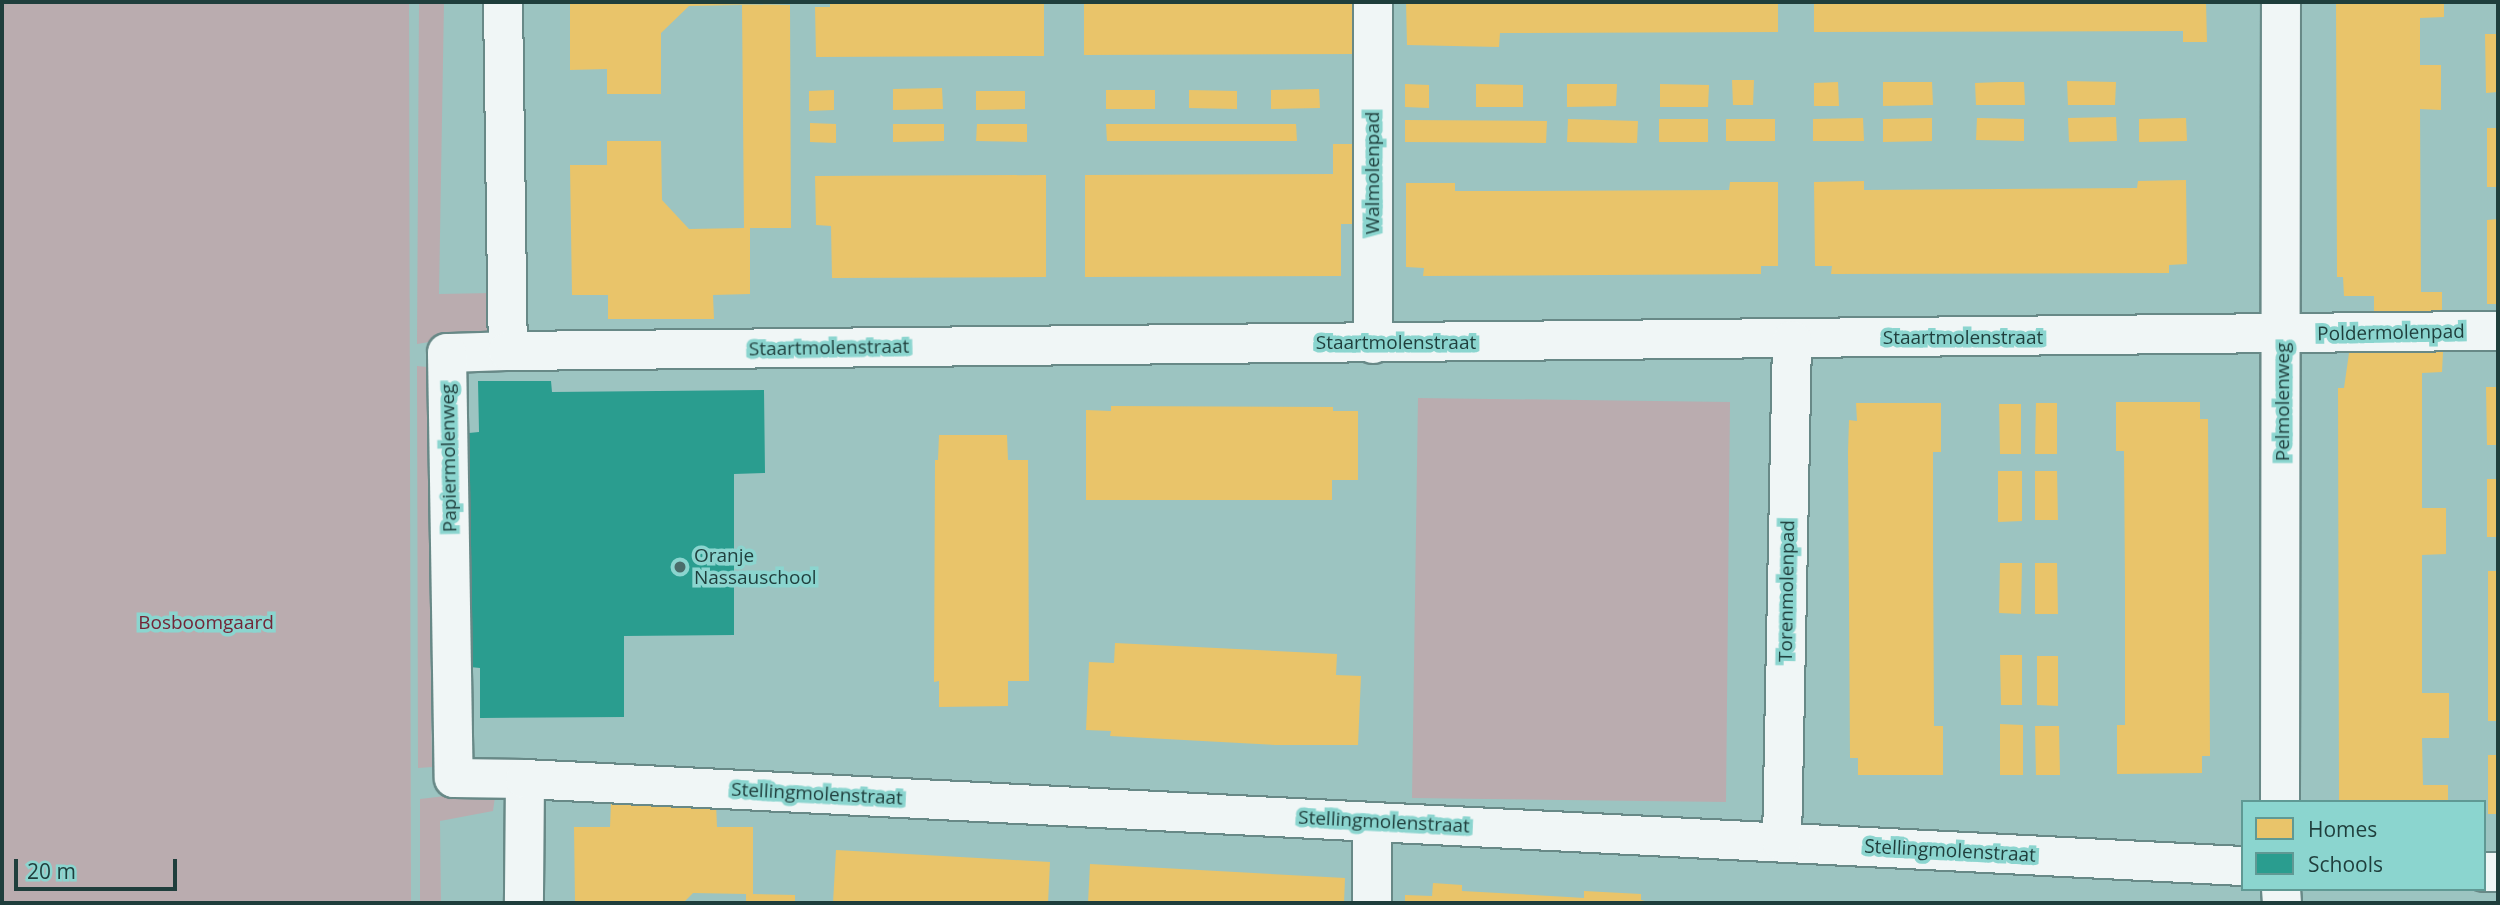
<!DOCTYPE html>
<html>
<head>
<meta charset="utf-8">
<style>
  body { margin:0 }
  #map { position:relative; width:2500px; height:905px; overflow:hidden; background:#9cc4c1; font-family:"Open Sans",sans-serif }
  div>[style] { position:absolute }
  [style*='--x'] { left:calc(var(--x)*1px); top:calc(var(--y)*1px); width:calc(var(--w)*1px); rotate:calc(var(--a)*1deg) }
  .green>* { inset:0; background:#baacaf }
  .homes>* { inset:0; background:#e9c46a }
  .schools>* { inset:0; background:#2a9d8f }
  .roads { filter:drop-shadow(2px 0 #688987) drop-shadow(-2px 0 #688987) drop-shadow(0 2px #688987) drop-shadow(0 -2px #688987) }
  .minor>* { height:38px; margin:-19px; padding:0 19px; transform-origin:19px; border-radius:19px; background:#f0f6f6 }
  .dots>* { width:19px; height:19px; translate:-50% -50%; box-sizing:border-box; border:4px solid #8bd5cf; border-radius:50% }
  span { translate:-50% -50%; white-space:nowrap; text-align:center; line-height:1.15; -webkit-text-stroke:7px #8bd5cf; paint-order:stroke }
  .street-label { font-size:19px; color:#1f3e3c }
  .poi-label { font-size:19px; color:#1f3e3c }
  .left { translate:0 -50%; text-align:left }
  .park-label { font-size:19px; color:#732537 }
  .frame { position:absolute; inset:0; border:4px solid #1f3e3c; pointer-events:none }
  .legend { position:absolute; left:2241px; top:800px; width:245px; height:91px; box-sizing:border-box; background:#8bd5cf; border:2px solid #609994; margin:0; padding:9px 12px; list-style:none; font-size:21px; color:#1f3e3c }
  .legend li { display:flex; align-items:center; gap:14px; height:35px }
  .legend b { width:35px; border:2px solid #609994 }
  .scale { position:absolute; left:14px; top:859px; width:163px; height:32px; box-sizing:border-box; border:4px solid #1f3e3c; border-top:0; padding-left:9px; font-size:21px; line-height:24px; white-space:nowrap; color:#1f3e3c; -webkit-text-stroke:5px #8bd5cf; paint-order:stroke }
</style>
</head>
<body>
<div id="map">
  <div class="green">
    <div style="clip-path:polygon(2px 2px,409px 2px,411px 903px,2px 903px)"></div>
    <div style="clip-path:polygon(419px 2px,444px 2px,439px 294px,492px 293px,490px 332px,417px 344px)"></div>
    <div style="clip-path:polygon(417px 366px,427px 367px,432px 767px,418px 768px)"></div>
    <div style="clip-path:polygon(1418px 398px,1730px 402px,1726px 802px,1412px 798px)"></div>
    <div style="clip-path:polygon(496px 790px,493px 811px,440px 821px,441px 903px,420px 903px,420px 799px)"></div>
  </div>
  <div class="homes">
    <div style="clip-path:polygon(570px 2px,790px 5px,791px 228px,750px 228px,750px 294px,713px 295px,714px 319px,608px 319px,608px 295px,572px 295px,570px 165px,607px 165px,607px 141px,661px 141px,662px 200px,689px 229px,744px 228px,742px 5px,689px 6px,661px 33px,661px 94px,607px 94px,607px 69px,570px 70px)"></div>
    <div style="clip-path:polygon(830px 2px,1044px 2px,1044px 56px,816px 57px,815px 7px,830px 7px)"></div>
    <div style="clip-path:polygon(1084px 2px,1354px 4px,1355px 54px,1084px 55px)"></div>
    <div style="clip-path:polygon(1406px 2px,1778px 2px,1778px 32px,1500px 33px,1499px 47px,1407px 45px)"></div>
    <div style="clip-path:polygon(1814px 2px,2206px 2px,2207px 42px,2183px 42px,2183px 31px,1814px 32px)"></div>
    <div style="clip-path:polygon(2336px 2px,2444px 2px,2444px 17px,2420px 18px,2420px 65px,2441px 65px,2441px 110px,2420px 109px,2421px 292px,2442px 292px,2442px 312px,2374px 312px,2374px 296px,2344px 296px,2343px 277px,2337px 277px)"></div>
    <div style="clip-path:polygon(2485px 34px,2498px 34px,2498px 92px,2486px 93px)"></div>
    <div style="clip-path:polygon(1732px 80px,1754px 80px,1753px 105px,1733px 105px)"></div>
    <div style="clip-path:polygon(2067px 81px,2116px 82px,2115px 105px,2068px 105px)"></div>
    <div style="clip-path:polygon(1838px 82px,1839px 106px,1814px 106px,1814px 83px)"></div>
    <div style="clip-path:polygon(1883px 82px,1932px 82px,1933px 105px,1883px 106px)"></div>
    <div style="clip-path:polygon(2000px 82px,2024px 82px,2025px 105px,1976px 105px,1975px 83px)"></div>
    <div style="clip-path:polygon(1405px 84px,1429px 85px,1429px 108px,1405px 107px)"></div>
    <div style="clip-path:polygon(1476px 84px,1523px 85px,1523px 107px,1476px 107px)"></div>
    <div style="clip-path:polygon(1567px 84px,1617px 84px,1616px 106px,1567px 107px)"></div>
    <div style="clip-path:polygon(1660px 84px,1709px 85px,1708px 107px,1660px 107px)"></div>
    <div style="clip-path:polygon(942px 88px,943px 109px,893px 110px,893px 89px)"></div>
    <div style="clip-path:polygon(1319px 89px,1320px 108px,1271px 109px,1271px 90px)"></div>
    <div style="clip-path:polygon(834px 90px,834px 110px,809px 111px,809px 91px)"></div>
    <div style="clip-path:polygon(1106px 90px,1155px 90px,1155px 109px,1106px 109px)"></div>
    <div style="clip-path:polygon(1189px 90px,1237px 91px,1237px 109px,1189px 108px)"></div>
    <div style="clip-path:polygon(976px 91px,1025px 91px,1025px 109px,976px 110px)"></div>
    <div style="clip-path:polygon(2116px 117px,2117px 141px,2069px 142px,2068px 118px)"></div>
    <div style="clip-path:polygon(1863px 118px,1864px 141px,1813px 141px,1813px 119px)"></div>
    <div style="clip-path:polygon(1932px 118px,1932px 141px,1883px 142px,1883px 119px)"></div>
    <div style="clip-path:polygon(1977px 118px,2024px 119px,2024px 141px,1976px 140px)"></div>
    <div style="clip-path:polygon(2186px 118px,2187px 141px,2139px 142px,2139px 119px)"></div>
    <div style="clip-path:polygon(1568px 119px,1638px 121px,1637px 143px,1567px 142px)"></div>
    <div style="clip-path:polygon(1659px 119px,1708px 119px,1708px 142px,1659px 142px)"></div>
    <div style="clip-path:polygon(1726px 119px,1775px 119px,1775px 141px,1726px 141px)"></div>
    <div style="clip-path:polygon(1405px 120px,1547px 121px,1546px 143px,1405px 142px)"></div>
    <div style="clip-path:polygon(810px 123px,836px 124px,836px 143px,810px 142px)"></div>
    <div style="clip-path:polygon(893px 124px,944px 124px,944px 141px,893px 142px)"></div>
    <div style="clip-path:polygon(977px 124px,1027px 124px,1027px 142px,976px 141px)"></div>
    <div style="clip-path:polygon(1106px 124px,1296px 124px,1297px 141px,1107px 141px)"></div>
    <div style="clip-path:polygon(2487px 128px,2498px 128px,2498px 187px,2487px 187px)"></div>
    <div style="clip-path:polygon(1333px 144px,1355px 144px,1356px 224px,1341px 224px,1341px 276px,1085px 277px,1085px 175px,1333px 174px)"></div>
    <div style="clip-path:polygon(1046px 175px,1046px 277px,832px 278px,831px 226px,816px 225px,815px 176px)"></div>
    <div style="clip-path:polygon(2186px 180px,2187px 264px,2169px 265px,2169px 273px,1831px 274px,1832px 266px,1815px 266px,1814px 182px,1864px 181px,1864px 190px,2000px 189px,2137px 188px,2138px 181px)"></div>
    <div style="clip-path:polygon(1730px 182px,1778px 182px,1778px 266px,1761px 266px,1761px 274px,1423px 276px,1424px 268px,1406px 267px,1406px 183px,1455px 183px,1455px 191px,1499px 191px,1729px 190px)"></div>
    <div style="clip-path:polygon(2498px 219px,2498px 304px,2487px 304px,2487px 220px)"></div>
    <div style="clip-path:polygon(2443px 352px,2442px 372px,2422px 373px,2422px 508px,2446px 508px,2446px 554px,2422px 555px,2422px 693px,2449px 693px,2449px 738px,2422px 738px,2423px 785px,2448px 785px,2448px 802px,2339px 802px,2338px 388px,2344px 388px,2349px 353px)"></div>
    <div style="clip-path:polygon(2486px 387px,2498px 387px,2498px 445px,2487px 445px)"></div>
    <div style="clip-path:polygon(2116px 402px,2200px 402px,2200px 419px,2208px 419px,2210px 756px,2202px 756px,2202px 773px,2117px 774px,2117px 725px,2125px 725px,2125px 589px,2124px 451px,2116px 451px)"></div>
    <div style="clip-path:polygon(1856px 403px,1941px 403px,1941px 452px,1933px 452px,1933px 544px,1934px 726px,1943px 726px,1943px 775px,1858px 775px,1858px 758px,1850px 758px,1848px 452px,1849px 420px,1857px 421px)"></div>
    <div style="clip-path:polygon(2036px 403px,2057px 403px,2057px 454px,2035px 454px)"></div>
    <div style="clip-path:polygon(1999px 404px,2021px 404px,2021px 454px,2000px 454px)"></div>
    <div style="clip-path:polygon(1111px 406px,1333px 407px,1333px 411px,1358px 411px,1358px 480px,1332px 480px,1332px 500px,1086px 500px,1086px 410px,1111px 411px)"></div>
    <div style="clip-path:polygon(939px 435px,1007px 435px,1008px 460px,1028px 460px,1029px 681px,1008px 681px,1008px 706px,939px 707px,939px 681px,934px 682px,935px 460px,938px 460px)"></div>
    <div style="clip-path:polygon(1998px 471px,2022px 471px,2022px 521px,1998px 522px)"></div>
    <div style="clip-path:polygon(2035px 471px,2057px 471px,2058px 520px,2035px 520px)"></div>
    <div style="clip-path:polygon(2487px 479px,2498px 479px,2498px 537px,2487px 537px)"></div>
    <div style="clip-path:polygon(2000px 563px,2022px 563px,2021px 614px,1999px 613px)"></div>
    <div style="clip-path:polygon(2035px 563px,2057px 563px,2058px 614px,2035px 614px)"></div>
    <div style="clip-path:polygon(2488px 571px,2498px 571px,2498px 721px,2488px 721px)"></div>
    <div style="clip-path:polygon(1115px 643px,1337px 654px,1336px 675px,1361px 676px,1358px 745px,1276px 745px,1110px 736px,1111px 731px,1086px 730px,1089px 662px,1114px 663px)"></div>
    <div style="clip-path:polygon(2000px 655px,2022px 655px,2022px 705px,2001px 705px)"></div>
    <div style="clip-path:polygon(2037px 656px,2058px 656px,2058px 706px,2037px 705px)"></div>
    <div style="clip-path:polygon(2000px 724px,2023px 725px,2023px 775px,2000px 775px)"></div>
    <div style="clip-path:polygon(2035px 726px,2059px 726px,2060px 775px,2036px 775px)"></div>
    <div style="clip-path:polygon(2488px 755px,2498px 755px,2498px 814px,2488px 814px)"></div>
    <div style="clip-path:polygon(611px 803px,716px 803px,717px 827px,753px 827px,753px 894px,795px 895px,795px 903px,746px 903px,746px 894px,693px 893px,683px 903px,575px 903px,574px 827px,610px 827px)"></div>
    <div style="clip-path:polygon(836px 850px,1050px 862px,1048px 903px,833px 903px)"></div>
    <div style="clip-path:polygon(1090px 864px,1345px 878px,1344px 903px,1088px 903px)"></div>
    <div style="clip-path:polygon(1433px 883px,1462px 885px,1462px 891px,1568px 897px,1584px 898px,1584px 891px,1641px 894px,1641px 900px,1653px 903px,1405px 903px,1405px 895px,1432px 896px)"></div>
  </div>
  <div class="schools">
    <div style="clip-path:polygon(478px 381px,551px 381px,552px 392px,764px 390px,765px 473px,734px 474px,734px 635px,624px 636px,624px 717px,480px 718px,480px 668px,470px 667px,469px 433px,479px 432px)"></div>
  </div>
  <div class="roads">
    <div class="minor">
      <div style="--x:503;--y:2;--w:349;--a:89.2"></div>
      <div style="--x:508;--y:351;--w:61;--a:178.1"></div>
      <div style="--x:447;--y:353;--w:425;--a:89.1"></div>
      <div style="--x:454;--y:778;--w:71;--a:0.8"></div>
      <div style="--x:525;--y:779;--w:124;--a:90.5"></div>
      <div style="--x:1373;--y:344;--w:342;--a:-90"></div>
      <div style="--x:508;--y:351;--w:1990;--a:-0.58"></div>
      <div style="--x:525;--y:779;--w:1720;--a:2.9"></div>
      <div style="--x:2280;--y:802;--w:800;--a:-89.93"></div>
      <div style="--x:1782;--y:842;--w:502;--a:-88.86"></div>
      <div style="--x:2484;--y:872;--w:14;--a:0"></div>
      <div style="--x:2281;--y:889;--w:14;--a:86"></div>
      <div style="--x:1372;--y:903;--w:81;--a:-90"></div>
    </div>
  </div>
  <div class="dots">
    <div style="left:680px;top:567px;background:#4b6d6b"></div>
  </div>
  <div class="street-label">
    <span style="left:1373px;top:173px;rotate:-90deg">Walmolenpad</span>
    <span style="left:2391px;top:333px;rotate:-1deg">Poldermolenpad</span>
    <span style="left:1963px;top:338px">Staartmolenstraat</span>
    <span style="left:1396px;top:343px">Staartmolenstraat</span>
    <span style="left:829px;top:348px;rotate:-1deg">Staartmolenstraat</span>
    <span style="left:2283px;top:402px;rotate:-90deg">Pelmolenweg</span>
    <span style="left:449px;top:458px;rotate:-91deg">Papiermolenweg</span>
    <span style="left:1787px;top:591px;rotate:-89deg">Torenmolenpad</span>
    <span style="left:817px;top:794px;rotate:3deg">Stellingmolenstraat</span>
    <span style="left:1384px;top:822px;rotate:3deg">Stellingmolenstraat</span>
    <span style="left:1950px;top:851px;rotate:3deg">Stellingmolenstraat</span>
  </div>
  <div class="poi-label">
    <span class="left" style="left:694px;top:567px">Oranje<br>Nassauschool</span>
  </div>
  <div class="park-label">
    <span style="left:206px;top:623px">Bosboomgaard</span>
  </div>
  <div class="frame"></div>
  <ul class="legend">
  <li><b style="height:19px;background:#e9c46a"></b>Homes</li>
  <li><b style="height:19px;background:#2a9d8f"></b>Schools</li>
  </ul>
  <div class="scale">20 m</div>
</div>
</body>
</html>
